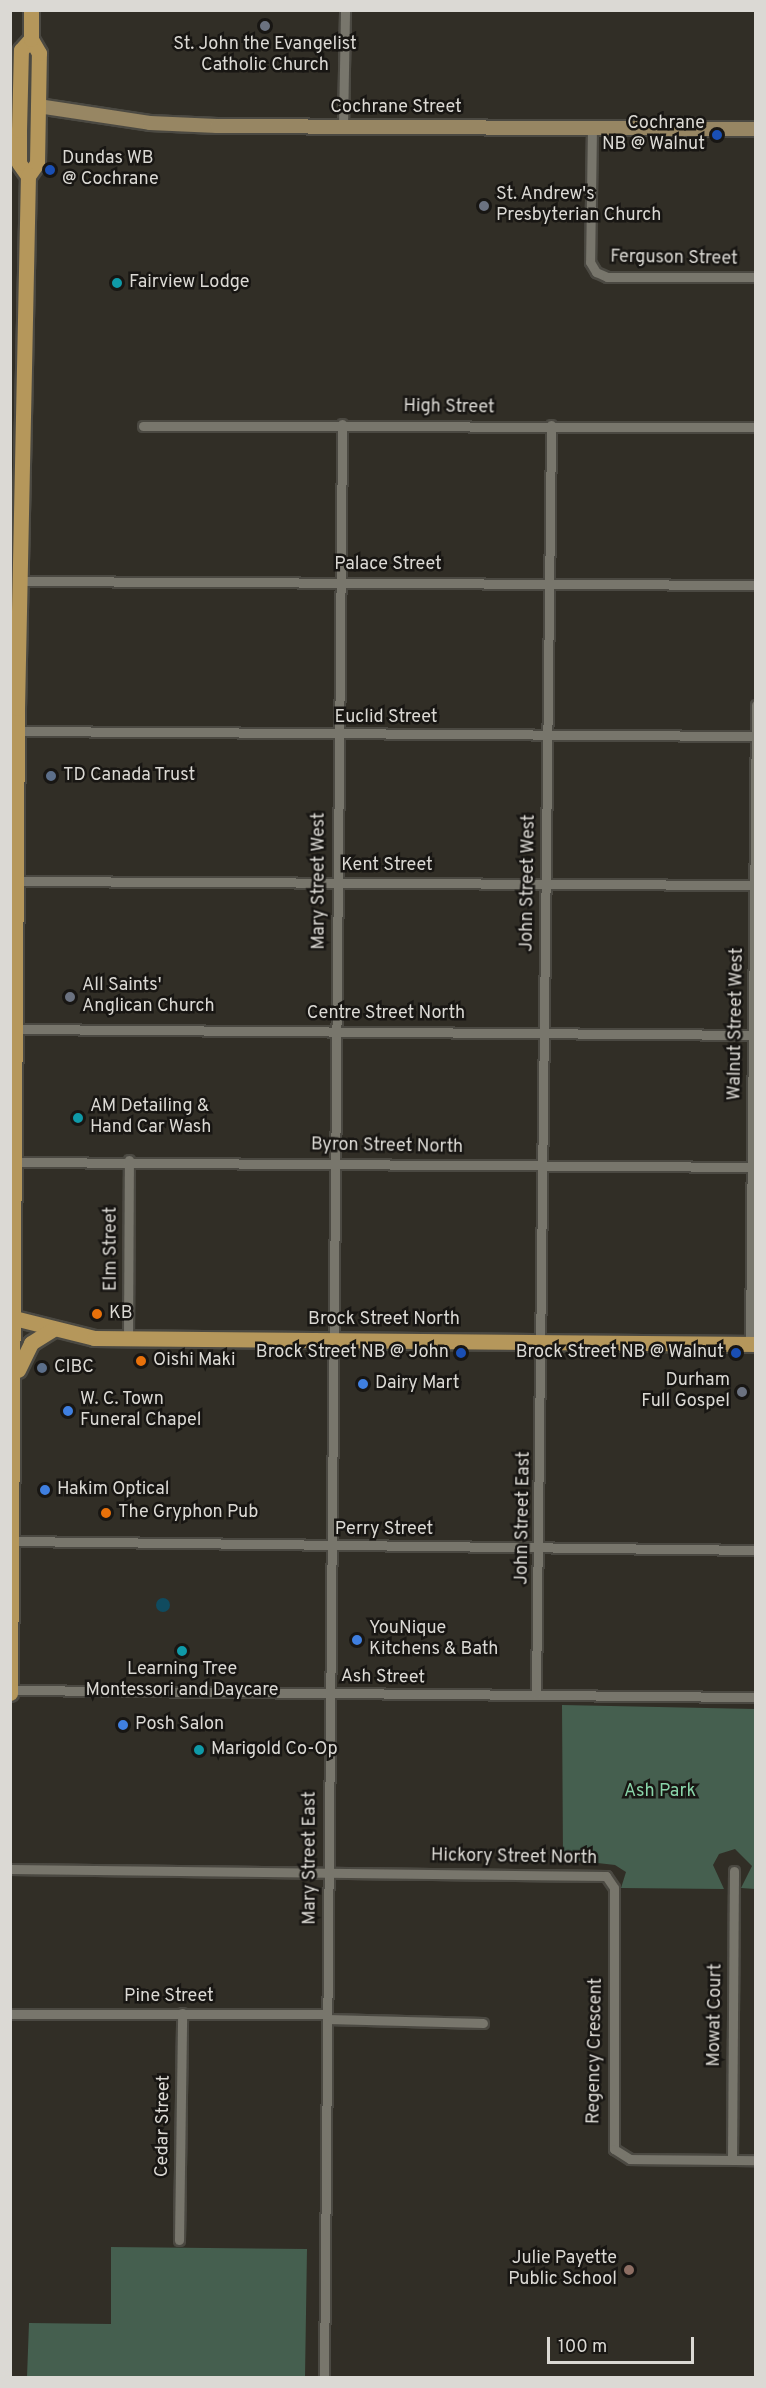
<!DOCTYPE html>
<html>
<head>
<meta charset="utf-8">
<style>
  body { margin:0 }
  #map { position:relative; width:766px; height:2388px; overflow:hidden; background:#312e26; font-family:Overpass,sans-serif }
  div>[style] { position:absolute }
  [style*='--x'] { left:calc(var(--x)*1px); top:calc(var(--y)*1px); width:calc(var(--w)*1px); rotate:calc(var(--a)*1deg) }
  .green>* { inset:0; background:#455f4f }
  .water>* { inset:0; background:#104b5f }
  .round { border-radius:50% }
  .roads { filter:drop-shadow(2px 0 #4b4942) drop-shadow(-2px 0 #4b4942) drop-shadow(0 2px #4b4942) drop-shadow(0 -2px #4b4942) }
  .minor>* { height:9px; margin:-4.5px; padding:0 4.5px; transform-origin:4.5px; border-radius:4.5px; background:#78766c }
  .secondary>* { height:14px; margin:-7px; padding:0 7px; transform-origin:7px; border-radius:7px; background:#978663 }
  .primary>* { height:15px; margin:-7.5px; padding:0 7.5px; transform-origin:7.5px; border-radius:7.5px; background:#b5975b }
  .dots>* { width:16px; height:16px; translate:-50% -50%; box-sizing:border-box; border:3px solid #181613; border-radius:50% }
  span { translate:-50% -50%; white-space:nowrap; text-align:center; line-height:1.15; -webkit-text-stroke:5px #181613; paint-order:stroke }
  .poi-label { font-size:18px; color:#dbd9d4 }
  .right { translate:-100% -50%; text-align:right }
  .left { translate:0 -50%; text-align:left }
  .street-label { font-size:18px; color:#dbd9d4 }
  .park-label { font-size:18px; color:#89d4a9 }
  .frame { position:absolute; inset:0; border:12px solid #dbd9d4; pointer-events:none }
  .scale { position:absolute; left:547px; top:2337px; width:147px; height:27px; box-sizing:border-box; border:3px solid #dbd9d4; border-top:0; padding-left:8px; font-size:18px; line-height:21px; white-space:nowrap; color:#dbd9d4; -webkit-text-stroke:4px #181613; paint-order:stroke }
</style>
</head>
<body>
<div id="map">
  <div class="green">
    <div style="clip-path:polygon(562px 1705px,755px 1709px,755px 1889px,741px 1888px,752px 1866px,735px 1849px,719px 1854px,713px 1865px,724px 1889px,621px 1888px,626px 1872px,615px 1865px,563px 1859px)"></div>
    <div style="clip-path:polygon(111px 2247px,307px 2249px,305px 2377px,27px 2377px,29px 2323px,111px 2324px)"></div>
  </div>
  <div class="water">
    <div class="round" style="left:156px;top:1598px;width:14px;height:14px"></div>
  </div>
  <div class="roads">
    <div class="minor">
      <div style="--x:592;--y:126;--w:136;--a:90.8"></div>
      <div style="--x:590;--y:262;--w:12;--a:59"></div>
      <div style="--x:596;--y:272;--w:12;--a:24"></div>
      <div style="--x:607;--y:277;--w:149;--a:0"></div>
      <div style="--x:343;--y:127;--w:117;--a:-89"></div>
      <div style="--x:143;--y:426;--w:613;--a:0.09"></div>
      <div style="--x:20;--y:581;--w:736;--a:0.31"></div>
      <div style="--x:17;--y:731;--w:739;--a:0.39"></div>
      <div style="--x:17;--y:881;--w:739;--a:0.31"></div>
      <div style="--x:16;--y:1029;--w:740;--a:0.46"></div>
      <div style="--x:11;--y:1162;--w:745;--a:0.38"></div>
      <div style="--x:128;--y:1338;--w:178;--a:-89.7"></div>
      <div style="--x:750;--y:1344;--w:639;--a:-89.46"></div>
      <div style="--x:12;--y:1541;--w:744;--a:0.69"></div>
      <div style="--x:11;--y:1690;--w:745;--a:0.54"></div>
      <div style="--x:536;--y:1694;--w:1269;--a:-89.32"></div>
      <div style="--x:10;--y:1869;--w:596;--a:0.67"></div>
      <div style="--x:606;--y:1876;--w:14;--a:56"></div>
      <div style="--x:614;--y:1888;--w:261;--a:90"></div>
      <div style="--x:614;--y:2149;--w:19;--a:32"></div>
      <div style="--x:630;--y:2159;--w:126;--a:0.5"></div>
      <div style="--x:10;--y:2014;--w:317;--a:0"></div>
      <div style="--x:327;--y:2019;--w:156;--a:1.5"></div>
      <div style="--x:732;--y:2159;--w:288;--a:-89.6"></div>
      <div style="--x:179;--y:2240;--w:227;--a:-89.2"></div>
      <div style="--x:324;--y:2378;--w:1954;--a:-89.47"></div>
    </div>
    <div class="secondary">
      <div style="--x:38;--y:106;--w:113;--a:8.6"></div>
      <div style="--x:150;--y:123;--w:67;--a:2.6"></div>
      <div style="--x:217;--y:126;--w:539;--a:0.32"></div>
    </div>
    <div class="primary">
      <div style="--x:28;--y:176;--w:16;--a:-125"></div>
      <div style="--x:19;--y:163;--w:33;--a:-90"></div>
      <div style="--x:19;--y:130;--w:80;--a:-88.6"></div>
      <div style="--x:21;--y:50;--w:15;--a:-48"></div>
      <div style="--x:10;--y:1317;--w:87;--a:14"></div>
      <div style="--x:94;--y:1338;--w:662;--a:0.52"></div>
      <div style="--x:18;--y:1370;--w:30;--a:-64"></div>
      <div style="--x:31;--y:1343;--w:26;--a:-32"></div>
      <div style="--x:10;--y:1693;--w:985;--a:-89.59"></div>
      <div style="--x:17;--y:708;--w:532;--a:-88.82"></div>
      <div style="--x:28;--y:176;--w:16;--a:-55"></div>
      <div style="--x:37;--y:163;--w:110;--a:-89"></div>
      <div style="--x:39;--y:53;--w:16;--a:-120"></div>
      <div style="--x:31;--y:39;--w:29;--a:-90"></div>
    </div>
  </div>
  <div class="dots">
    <div style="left:265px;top:26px;background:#6b7280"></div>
    <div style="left:717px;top:135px;background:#1a4fb4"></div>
    <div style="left:50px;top:170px;background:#1a4fb4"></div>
    <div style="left:484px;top:206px;background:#6b7280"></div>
    <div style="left:117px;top:283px;background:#0f9aa8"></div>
    <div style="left:51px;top:776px;background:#5c6f8a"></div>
    <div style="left:70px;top:997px;background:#6b7280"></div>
    <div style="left:78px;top:1118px;background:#0f9aa8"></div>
    <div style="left:97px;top:1314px;background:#e8710a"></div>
    <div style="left:461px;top:1353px;background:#1a4fb4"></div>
    <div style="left:736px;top:1353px;background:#1a4fb4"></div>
    <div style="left:141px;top:1361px;background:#e8710a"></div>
    <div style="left:42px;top:1368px;background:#5c6f8a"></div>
    <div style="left:363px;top:1384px;background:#3f7fe0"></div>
    <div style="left:742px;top:1392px;background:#6b7280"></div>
    <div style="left:68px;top:1411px;background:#3f7fe0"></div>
    <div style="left:45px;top:1490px;background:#3f7fe0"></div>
    <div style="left:106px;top:1513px;background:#e8710a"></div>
    <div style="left:357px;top:1640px;background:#3f7fe0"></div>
    <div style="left:182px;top:1651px;background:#0f9aa8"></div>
    <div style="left:123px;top:1725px;background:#3f7fe0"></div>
    <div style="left:199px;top:1750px;background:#0f9aa8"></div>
    <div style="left:629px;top:2270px;background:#8d6e63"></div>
  </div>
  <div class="poi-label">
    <span style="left:265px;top:56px">St. John the Evangelist<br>Catholic Church</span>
    <span class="right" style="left:705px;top:135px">Cochrane<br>NB @ Walnut</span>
    <span class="left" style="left:62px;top:170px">Dundas WB<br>@ Cochrane</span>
    <span class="left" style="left:496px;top:206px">St. Andrew's<br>Presbyterian Church</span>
    <span class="left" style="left:129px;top:283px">Fairview Lodge</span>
    <span class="left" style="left:63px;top:776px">TD Canada Trust</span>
    <span class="left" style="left:82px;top:997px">All Saints'<br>Anglican Church</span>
    <span class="left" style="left:90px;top:1118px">AM Detailing &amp;<br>Hand Car Wash</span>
    <span class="left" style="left:109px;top:1314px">KB</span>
    <span class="right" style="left:449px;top:1353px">Brock Street NB @ John</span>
    <span class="right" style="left:724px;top:1353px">Brock Street NB @ Walnut</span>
    <span class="left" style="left:153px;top:1361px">Oishi Maki</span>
    <span class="left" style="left:54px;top:1368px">CIBC</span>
    <span class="right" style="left:730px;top:1392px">Durham<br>Full Gospel</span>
    <span class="left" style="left:375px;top:1384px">Dairy Mart</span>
    <span class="left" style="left:80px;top:1411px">W. C. Town<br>Funeral Chapel</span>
    <span class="left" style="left:57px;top:1490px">Hakim Optical</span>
    <span class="left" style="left:118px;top:1513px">The Gryphon Pub</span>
    <span class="left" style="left:369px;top:1640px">YouNique<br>Kitchens &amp; Bath</span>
    <span style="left:182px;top:1681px">Learning Tree<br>Montessori and Daycare</span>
    <span class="left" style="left:135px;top:1725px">Posh Salon</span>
    <span class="left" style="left:211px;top:1750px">Marigold Co-Op</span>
    <span class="right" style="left:617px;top:2270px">Julie Payette<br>Public School</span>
  </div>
  <div class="street-label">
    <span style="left:396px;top:108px">Cochrane Street</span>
    <span style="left:674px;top:259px;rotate:1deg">Ferguson Street</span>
    <span style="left:449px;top:408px;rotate:1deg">High Street</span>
    <span style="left:388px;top:565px">Palace Street</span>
    <span style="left:386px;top:718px">Euclid Street</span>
    <span style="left:387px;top:866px">Kent Street</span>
    <span style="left:320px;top:881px;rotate:-90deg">Mary Street West</span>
    <span style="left:529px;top:883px;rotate:-89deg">John Street West</span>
    <span style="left:386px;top:1014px">Centre Street North</span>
    <span style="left:737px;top:1024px;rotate:-89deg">Walnut Street West</span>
    <span style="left:387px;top:1147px;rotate:1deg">Byron Street North</span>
    <span style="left:112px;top:1249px;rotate:-90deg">Elm Street</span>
    <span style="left:384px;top:1320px">Brock Street North</span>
    <span style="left:524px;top:1518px;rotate:-89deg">John Street East</span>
    <span style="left:384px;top:1530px">Perry Street</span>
    <span style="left:383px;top:1678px;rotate:1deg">Ash Street</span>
    <span style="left:311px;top:1858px;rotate:-90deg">Mary Street East</span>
    <span style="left:514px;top:1858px;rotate:1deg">Hickory Street North</span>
    <span style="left:169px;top:1997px">Pine Street</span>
    <span style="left:716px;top:2015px;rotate:-89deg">Mowat Court</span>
    <span style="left:596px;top:2051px;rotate:-89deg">Regency Crescent</span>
    <span style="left:164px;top:2126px;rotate:-89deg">Cedar Street</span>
  </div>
  <div class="park-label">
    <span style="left:660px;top:1792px">Ash Park</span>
  </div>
  <div class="frame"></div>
  <div class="scale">100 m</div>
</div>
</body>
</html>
